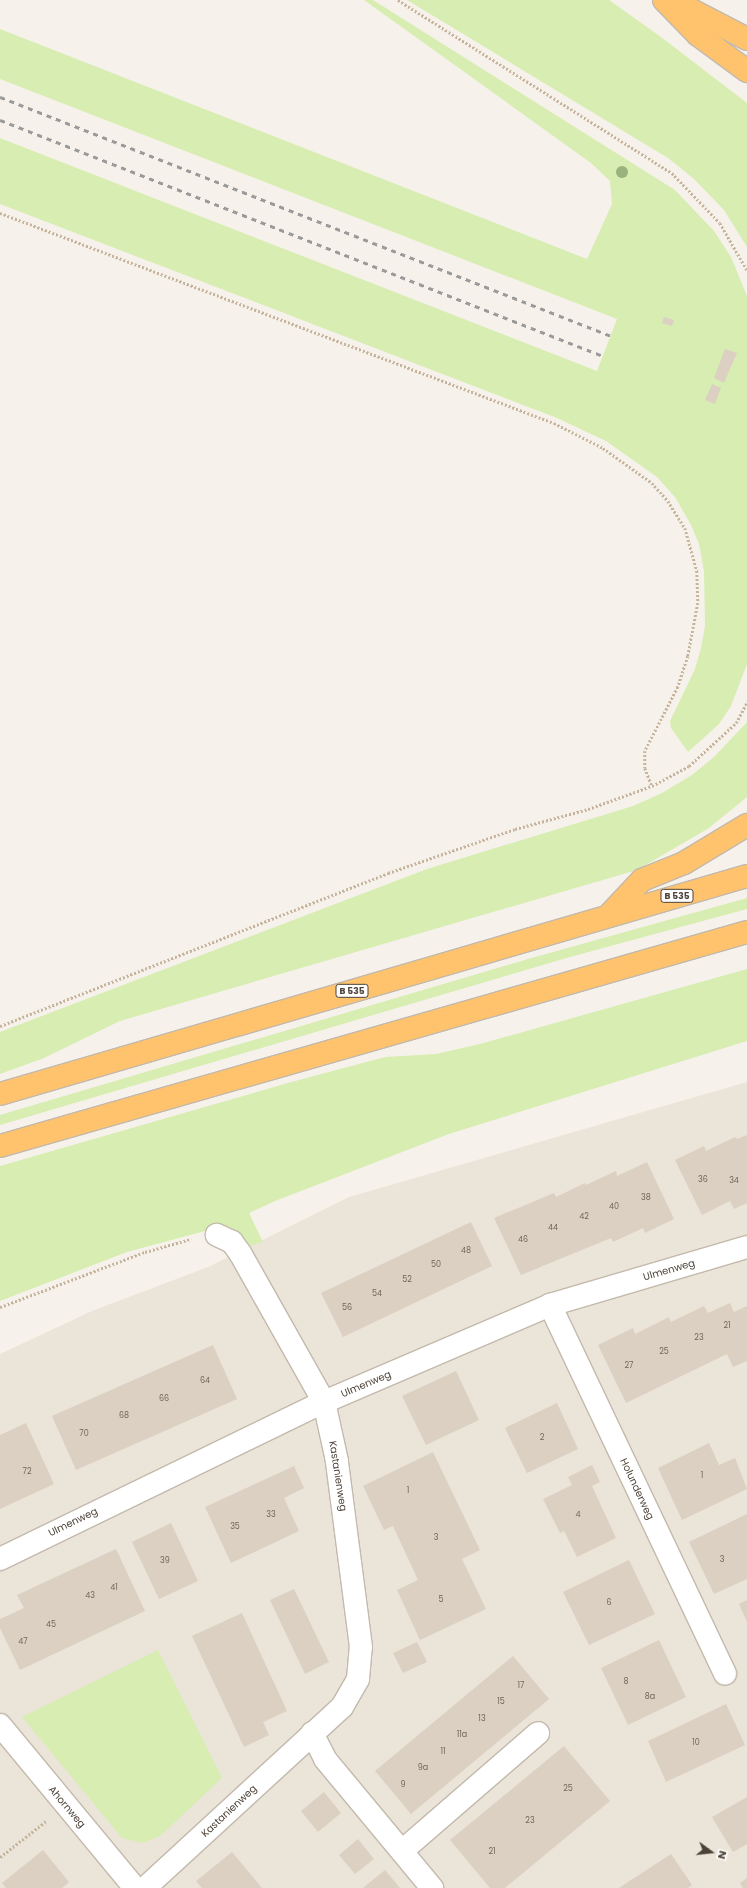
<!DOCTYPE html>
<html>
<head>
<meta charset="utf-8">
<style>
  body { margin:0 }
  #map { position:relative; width:747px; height:1888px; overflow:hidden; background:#f6f2eb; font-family:Poppins,sans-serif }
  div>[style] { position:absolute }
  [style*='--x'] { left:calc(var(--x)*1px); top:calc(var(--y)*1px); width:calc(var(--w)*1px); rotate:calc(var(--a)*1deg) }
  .residential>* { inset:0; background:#ebe4d8 }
  .green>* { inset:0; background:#d7edb1 }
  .building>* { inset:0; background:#dcd0c2 }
  .path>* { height:2.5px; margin-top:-1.25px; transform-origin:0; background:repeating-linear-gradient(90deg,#c6b49c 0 2px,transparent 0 4px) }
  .roads { filter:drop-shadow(1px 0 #c3b9ac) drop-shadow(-1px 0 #c3b9ac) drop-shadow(0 1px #c3b9ac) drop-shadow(0 -1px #c3b9ac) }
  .minor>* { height:22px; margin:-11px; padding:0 11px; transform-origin:11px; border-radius:11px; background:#fff }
  .highway>* { height:22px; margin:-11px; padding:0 11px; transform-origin:11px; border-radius:11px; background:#ffc36d }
  .rail>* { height:3px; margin-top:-1.5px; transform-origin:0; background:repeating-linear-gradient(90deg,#9a9a9a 0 5px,transparent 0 10px) }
  .trees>* { width:12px; height:12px; margin:-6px; border-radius:50%; background:#99b27e }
  span { translate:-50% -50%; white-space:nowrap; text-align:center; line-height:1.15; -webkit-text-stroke:4px #fff; paint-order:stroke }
  .number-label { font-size:8px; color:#70665a }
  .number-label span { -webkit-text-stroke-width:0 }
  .shield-label span { padding:1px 3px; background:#fff; border:1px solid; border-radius:3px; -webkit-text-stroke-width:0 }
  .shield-label { font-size:9px; color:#4c4238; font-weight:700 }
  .street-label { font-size:10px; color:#4c4238 }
  .north { position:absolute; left:691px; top:1832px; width:40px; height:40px; -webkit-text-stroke:3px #fff; paint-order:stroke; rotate:105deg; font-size:11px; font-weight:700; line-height:16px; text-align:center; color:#4c4238 }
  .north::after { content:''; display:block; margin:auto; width:14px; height:18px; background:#4c4238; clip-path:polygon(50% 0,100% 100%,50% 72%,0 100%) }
</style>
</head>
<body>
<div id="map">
  <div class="residential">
    <div style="clip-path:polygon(747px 1082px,747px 1888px,0 1888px,0 1354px,92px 1311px,208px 1267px,349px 1197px)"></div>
  </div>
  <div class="green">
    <div style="clip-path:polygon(364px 0,373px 0,675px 190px,714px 231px,731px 257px,747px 296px,747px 664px,731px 706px,719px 724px,688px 752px,671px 728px,670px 721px,695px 669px,701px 648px,705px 626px,704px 571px,699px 544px,691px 525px,675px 497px,657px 477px,606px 441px,557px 418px,0 204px,0 138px,597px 371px,617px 319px,0 79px,0 29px,587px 259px,612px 204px,610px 181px,591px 163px)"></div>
    <div style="clip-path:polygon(407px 0,609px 0,661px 37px,747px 103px,747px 247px,724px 210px,694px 179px,668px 158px)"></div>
    <div style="clip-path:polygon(747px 722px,747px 797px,709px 828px,637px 870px,120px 1021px,44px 1058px,0 1074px,0 1032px,427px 869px,633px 806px,662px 793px,692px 775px,714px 757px)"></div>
    <div style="clip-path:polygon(747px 898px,747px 909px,570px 957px,0 1125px,0 1115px,528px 959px)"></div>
    <div style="clip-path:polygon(747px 969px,747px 1041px,449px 1134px,275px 1201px,249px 1213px,263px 1242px,243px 1248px,215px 1231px,205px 1231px,127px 1252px,0 1301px,0 1166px,295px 1081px,385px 1057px,436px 1054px,480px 1044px)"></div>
    <div style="clip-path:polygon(158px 1650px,222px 1778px,160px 1836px,143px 1843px,122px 1838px,22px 1717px)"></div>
  </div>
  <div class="building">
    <div style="clip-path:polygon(664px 317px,674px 320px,672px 326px,662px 323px)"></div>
    <div style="clip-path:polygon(725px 349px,737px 353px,724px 383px,714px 378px)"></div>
    <div style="clip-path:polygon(712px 384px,721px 388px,715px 404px,705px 400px)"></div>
    <div style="clip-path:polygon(747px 1135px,747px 1203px,734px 1209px,730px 1201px,702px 1215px,675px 1160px,704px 1146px,706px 1151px,735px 1137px,737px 1139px)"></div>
    <div style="clip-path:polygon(647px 1162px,674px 1219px,645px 1233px,643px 1228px,613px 1242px,611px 1238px,521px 1275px,494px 1218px,554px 1193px,556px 1197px,585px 1183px,586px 1185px,616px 1171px,617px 1176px)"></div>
    <div style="clip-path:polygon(471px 1222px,492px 1266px,343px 1337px,321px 1293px)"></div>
    <div style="clip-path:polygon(730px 1303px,734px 1312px,747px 1306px,747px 1361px,733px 1367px,727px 1354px,626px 1403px,598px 1345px,633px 1328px,635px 1334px,669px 1317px,671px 1322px,704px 1306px,708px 1313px)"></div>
    <div style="clip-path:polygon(213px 1345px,237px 1399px,76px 1470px,52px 1416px)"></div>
    <div style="clip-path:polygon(456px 1371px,479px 1420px,426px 1445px,402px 1396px)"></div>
    <div style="clip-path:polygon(557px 1403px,578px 1449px,527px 1473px,505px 1428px)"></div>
    <div style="clip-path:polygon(26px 1423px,54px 1484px,0 1509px,0 1435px)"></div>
    <div style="clip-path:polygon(709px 1443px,719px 1465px,735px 1458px,747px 1489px,682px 1520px,658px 1468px)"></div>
    <div style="clip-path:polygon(433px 1452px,480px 1550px,462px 1559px,486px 1609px,420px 1640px,397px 1590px,418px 1580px,393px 1526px,384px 1530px,363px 1486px)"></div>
    <div style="clip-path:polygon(592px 1465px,600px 1482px,592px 1486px,616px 1538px,577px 1557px,564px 1531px,560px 1533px,543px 1499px,572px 1485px,568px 1477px)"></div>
    <div style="clip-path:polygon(294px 1466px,304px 1488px,284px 1498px,299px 1531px,231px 1563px,205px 1507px)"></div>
    <div style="clip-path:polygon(747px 1514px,747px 1579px,714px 1594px,689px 1542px)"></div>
    <div style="clip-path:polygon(171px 1523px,198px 1581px,159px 1599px,132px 1542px)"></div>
    <div style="clip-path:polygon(116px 1549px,145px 1611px,20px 1670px,0 1628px,0 1619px,24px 1608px,17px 1595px)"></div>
    <div style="clip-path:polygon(629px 1560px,655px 1614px,589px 1645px,563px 1592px)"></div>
    <div style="clip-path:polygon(294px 1589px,329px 1662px,305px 1674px,270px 1600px)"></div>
    <div style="clip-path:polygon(747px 1600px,747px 1622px,739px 1604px)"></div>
    <div style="clip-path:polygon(242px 1613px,287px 1711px,263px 1722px,269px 1735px,244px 1747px,192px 1636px)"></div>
    <div style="clip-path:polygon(659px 1640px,686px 1697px,628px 1725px,601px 1668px)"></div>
    <div style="clip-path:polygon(417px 1642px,427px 1662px,403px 1673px,393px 1653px)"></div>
    <div style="clip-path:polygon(513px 1656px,549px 1699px,411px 1814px,375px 1771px)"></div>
    <div style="clip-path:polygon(726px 1704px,745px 1745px,666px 1782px,648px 1741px)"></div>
    <div style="clip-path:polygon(564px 1746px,610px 1801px,505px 1888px,490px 1888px,450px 1840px)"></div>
    <div style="clip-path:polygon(324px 1792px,341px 1813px,318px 1832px,301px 1811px)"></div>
    <div style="clip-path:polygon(747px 1797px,747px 1844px,733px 1852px,712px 1817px)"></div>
    <div style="clip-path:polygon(358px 1839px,374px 1859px,355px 1874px,339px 1855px)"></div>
    <div style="clip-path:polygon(43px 1850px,69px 1882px,62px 1888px,6px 1888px,2px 1883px)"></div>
    <div style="clip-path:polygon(232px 1852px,262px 1888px,202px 1888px,196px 1881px)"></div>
    <div style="clip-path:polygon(671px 1854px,692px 1885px,688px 1888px,619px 1888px)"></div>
    <div style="clip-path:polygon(385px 1870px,400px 1888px,363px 1888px)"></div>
    <div style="clip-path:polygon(747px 1878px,747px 1888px,743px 1888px,740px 1883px)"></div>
  </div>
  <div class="path">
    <div style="--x:398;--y:0;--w:324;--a:32.3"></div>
    <div style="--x:672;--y:173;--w:69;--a:46.2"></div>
    <div style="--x:720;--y:223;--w:54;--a:60.1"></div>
    <div style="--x:0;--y:213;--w:592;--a:20.76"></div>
    <div style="--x:554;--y:423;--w:55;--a:27"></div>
    <div style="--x:603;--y:448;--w:60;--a:35.5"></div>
    <div style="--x:652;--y:483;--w:24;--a:48"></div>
    <div style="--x:668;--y:501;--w:32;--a:58"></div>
    <div style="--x:685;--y:528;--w:45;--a:74.4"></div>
    <div style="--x:697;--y:571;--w:32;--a:88"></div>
    <div style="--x:698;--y:603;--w:54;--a:100.7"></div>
    <div style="--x:688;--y:656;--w:33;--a:108"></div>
    <div style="--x:678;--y:687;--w:72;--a:117.3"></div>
    <div style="--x:645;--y:751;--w:17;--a:90"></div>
    <div style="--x:645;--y:768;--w:19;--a:69"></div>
    <div style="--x:0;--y:1026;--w:417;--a:-21.5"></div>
    <div style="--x:388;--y:873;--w:134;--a:-19.1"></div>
    <div style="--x:515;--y:829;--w:76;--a:-15.3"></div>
    <div style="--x:588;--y:809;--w:68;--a:-19.8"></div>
    <div style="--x:652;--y:786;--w:42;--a:-28.4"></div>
    <div style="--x:689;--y:766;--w:64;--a:-42.5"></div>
    <div style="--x:736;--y:723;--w:24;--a:-62"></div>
    <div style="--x:0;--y:1307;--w:155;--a:-20.8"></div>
    <div style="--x:145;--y:1252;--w:48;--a:-15.8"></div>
    <div style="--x:0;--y:1857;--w:58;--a:-38"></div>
  </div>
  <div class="roads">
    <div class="minor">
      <div style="--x:550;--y:1305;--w:408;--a:64.6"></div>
      <div style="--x:0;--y:1559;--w:360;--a:-25.9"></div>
      <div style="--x:324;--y:1402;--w:246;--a:-23.2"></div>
      <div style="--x:550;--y:1305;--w:205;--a:-16.4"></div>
      <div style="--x:0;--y:1725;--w:212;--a:50.4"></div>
      <div style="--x:312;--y:1733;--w:29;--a:63"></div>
      <div style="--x:325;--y:1759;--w:168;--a:50.3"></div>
      <div style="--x:402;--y:1851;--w:180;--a:-40.9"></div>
      <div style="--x:145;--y:1888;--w:268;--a:-42.6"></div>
      <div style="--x:342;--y:1707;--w:32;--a:-60"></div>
      <div style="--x:358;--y:1679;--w:32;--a:-85"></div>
      <div style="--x:361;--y:1647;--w:188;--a:-97.4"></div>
      <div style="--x:337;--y:1461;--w:60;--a:-102.4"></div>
      <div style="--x:324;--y:1402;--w:171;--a:-119.4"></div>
      <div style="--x:240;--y:1253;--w:14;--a:-126"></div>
      <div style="--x:232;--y:1242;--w:17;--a:-155"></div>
    </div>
    <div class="highway">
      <div style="--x:664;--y:0;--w:49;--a:45.8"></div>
      <div style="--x:698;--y:35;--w:61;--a:36.3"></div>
      <div style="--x:674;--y:1;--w:82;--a:27.5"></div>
      <div style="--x:608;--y:916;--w:50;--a:-46.6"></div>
      <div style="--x:642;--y:880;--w:45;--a:-22"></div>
      <div style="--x:684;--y:863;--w:74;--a:-31.1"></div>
      <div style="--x:0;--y:1094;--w:778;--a:-16.27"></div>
      <div style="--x:0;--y:1146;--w:777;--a:-15.99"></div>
    </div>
  </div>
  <div class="rail">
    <div style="--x:0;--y:97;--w:656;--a:21.36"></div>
    <div style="--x:0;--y:120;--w:648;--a:21.37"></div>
  </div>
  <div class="trees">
    <div style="left:622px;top:172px"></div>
  </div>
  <div class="number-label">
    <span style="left:703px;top:1180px">36</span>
    <span style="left:734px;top:1181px">34</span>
    <span style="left:646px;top:1198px">38</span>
    <span style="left:614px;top:1207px">40</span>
    <span style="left:584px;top:1217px">42</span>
    <span style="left:553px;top:1228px">44</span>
    <span style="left:523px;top:1240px">46</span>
    <span style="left:466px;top:1251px">48</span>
    <span style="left:436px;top:1265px">50</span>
    <span style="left:407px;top:1280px">52</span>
    <span style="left:377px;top:1294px">54</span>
    <span style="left:347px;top:1308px">56</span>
    <span style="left:727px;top:1326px">21</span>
    <span style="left:699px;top:1338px">23</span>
    <span style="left:664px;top:1352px">25</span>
    <span style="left:629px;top:1366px">27</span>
    <span style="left:205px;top:1381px">64</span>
    <span style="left:164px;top:1399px">66</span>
    <span style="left:124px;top:1416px">68</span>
    <span style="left:84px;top:1434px">70</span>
    <span style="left:542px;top:1438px">2</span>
    <span style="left:27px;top:1472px">72</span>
    <span style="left:702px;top:1476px">1</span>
    <span style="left:408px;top:1491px">1</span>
    <span style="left:271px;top:1515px">33</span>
    <span style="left:578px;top:1515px">4</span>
    <span style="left:235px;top:1527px">35</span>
    <span style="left:436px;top:1538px">3</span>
    <span style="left:722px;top:1560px">3</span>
    <span style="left:165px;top:1561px">39</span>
    <span style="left:114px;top:1588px">41</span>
    <span style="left:90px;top:1596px">43</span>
    <span style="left:441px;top:1600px">5</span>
    <span style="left:609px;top:1603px">6</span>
    <span style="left:51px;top:1625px">45</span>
    <span style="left:23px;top:1642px">47</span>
    <span style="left:626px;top:1682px">8</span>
    <span style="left:521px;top:1686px">17</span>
    <span style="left:650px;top:1697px">8a</span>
    <span style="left:501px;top:1702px">15</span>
    <span style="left:482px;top:1719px">13</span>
    <span style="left:462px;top:1735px">11a</span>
    <span style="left:696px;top:1743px">10</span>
    <span style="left:443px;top:1752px">11</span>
    <span style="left:423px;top:1768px">9a</span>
    <span style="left:403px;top:1785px">9</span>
    <span style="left:568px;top:1789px">25</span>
    <span style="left:530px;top:1821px">23</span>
    <span style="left:492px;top:1852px">21</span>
  </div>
  <div class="shield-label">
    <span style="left:677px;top:896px">B 535</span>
    <span style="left:352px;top:991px">B 535</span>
  </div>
  <div class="street-label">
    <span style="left:669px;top:1270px;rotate:-16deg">Ulmenweg</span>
    <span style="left:366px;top:1384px;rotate:-23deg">Ulmenweg</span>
    <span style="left:338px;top:1476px;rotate:81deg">Kastanienweg</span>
    <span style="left:637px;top:1489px;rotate:65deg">Holunderweg</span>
    <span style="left:73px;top:1522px;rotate:-26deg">Ulmenweg</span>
    <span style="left:67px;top:1807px;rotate:50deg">Ahornweg</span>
    <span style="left:229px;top:1811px;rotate:-43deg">Kastanienweg</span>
  </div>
  <div class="north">N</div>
</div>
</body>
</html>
